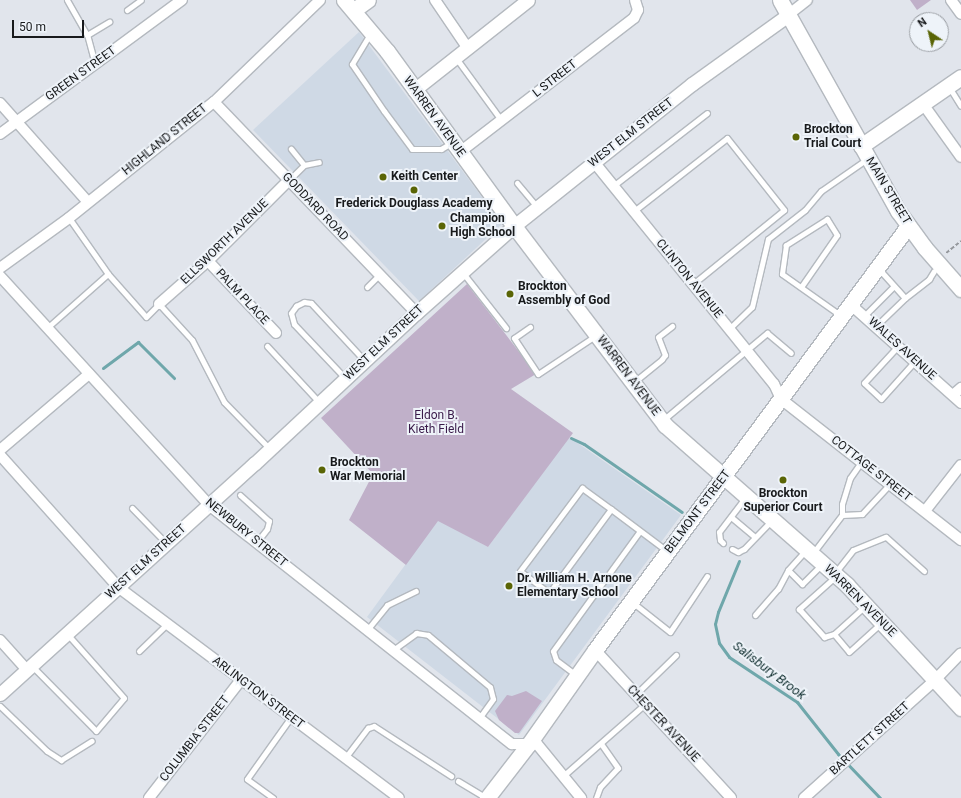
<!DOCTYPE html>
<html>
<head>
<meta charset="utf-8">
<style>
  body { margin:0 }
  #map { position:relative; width:961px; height:798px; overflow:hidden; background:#e1e5ec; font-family:Roboto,sans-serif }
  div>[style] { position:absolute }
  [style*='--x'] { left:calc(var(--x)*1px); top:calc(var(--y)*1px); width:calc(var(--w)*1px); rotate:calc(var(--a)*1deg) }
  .built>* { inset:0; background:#cfd9e5 }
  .green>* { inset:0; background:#c0b0c9 }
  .stream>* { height:3px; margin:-1.5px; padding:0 1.5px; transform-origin:1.5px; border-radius:1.5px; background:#6fa7ab }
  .path>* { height:1.5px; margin-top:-0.75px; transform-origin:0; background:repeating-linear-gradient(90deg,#95989d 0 4px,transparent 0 6px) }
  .roads { filter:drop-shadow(1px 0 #b4b9bf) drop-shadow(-1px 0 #b4b9bf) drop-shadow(0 1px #b4b9bf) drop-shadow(0 -1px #b4b9bf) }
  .service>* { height:5px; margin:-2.5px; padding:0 2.5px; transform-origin:2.5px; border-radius:2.5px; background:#fff }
  .minor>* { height:10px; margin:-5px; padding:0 5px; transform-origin:5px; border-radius:5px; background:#fff }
  .tertiary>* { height:13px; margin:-6.5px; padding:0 6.5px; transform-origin:6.5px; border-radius:6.5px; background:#fff }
  .secondary>* { height:15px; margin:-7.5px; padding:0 7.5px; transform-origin:7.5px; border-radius:7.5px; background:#fff }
  .dots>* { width:11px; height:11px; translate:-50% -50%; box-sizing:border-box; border:2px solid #eef3f9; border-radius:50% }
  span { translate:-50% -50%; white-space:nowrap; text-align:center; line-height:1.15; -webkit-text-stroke:4px #eef3f9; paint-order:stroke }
  .street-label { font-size:12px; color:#181a1c }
  .poi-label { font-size:12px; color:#181a1c; font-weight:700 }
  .left { translate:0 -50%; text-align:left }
  .park-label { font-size:12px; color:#3a1b4a }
  .water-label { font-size:13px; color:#112f30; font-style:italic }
  .north { position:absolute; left:909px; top:12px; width:40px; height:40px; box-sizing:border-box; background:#eef3f9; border:1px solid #989ca1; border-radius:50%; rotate:325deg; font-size:11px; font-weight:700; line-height:16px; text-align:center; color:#181a1c }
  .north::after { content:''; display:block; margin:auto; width:14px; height:18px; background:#5a6506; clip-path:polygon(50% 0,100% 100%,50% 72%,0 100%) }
  .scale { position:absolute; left:12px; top:20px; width:72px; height:18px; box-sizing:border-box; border:2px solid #181a1c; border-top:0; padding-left:5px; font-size:12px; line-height:14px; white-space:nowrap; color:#181a1c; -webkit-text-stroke:3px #eef3f9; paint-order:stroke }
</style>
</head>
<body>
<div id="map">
  <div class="built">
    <div style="clip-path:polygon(359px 32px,502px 224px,419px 301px,253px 130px)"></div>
    <div style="clip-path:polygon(569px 437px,681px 515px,519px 735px,367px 617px,438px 520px,488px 547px)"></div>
  </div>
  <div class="green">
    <div style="clip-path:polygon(910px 0,931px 0,917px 10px)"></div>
    <div style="clip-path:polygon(467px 284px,536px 374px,511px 389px,573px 433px,488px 547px,438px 521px,406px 565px,349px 520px,373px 474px,321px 418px)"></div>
    <div style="clip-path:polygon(526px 691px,542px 701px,519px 733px,515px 733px,499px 720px,495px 711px,507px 695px,512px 696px)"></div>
  </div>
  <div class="stream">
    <div style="--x:103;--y:368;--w:44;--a:-36.6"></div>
    <div style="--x:138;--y:342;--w:51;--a:45"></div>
    <div style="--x:571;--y:438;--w:14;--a:25"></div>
    <div style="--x:584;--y:444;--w:119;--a:34.8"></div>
    <div style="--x:739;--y:561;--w:55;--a:112.4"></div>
    <div style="--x:718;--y:612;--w:12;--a:104"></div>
    <div style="--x:715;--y:624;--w:19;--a:78"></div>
    <div style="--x:719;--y:643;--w:17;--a:54"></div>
    <div style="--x:729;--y:657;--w:82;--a:33.5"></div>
    <div style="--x:797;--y:702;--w:66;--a:51.7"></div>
    <div style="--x:838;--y:754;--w:61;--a:46.3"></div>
  </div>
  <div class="path">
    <div style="--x:946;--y:253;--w:19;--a:-39"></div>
  </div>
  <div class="roads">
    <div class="service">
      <div style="--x:67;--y:0;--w:40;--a:60.3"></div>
      <div style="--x:127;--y:10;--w:17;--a:-36"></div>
      <div style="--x:370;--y:34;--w:35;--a:121"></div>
      <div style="--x:352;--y:64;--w:57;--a:55.8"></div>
      <div style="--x:384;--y:111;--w:47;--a:53.6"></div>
      <div style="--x:412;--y:149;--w:29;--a:0"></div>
      <div style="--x:441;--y:149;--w:12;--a:-31"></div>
      <div style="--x:456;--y:58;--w:77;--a:54"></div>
      <div style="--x:95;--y:64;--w:30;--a:-105"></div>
      <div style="--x:87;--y:35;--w:26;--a:-31"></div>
      <div style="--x:949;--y:87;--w:22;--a:58"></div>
      <div style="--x:304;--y:165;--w:15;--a:-11"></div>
      <div style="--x:289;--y:180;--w:21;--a:-45"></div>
      <div style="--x:304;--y:165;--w:21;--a:-129"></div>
      <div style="--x:517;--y:183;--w:31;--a:50"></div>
      <div style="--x:613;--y:186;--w:119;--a:-37.8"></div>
      <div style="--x:634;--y:211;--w:118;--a:-38.1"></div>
      <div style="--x:727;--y:138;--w:92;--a:51.6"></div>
      <div style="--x:784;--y:210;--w:117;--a:140.9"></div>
      <div style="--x:69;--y:218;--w:68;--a:55.1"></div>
      <div style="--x:463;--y:273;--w:70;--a:52"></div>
      <div style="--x:367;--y:287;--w:17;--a:-45"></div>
      <div style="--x:801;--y:287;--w:63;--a:-55.3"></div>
      <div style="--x:837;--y:235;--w:19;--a:-122"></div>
      <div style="--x:827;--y:219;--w:49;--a:147.6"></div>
      <div style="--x:786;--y:245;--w:29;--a:98"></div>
      <div style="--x:782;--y:274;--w:71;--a:35.3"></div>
      <div style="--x:905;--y:298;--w:31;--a:-38"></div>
      <div style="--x:929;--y:279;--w:9;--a:-58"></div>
      <div style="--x:864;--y:316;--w:42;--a:-45"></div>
      <div style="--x:876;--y:326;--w:40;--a:-44"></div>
      <div style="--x:905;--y:298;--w:39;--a:-132"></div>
      <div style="--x:48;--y:327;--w:80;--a:-41.5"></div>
      <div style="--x:108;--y:274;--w:57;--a:48.5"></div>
      <div style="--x:146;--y:317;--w:18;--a:-45"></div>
      <div style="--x:159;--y:304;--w:49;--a:47.5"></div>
      <div style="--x:192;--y:340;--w:70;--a:62.7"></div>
      <div style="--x:224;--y:402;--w:66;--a:45.6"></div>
      <div style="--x:530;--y:327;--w:19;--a:145"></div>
      <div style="--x:514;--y:338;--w:43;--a:56.3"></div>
      <div style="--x:538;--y:374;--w:69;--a:-33.7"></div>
      <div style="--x:730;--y:328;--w:30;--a:-44"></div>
      <div style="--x:752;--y:307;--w:70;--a:-76.8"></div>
      <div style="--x:768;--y:239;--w:47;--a:-38.1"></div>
      <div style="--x:805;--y:210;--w:25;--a:-50"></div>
      <div style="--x:821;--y:191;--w:56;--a:-34.8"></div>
      <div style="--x:267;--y:346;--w:76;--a:47.1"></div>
      <div style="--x:898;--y:346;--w:50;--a:132.6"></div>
      <div style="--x:864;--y:383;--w:23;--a:43"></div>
      <div style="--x:881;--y:399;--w:51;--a:-48.2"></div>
      <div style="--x:345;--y:378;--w:74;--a:-133.4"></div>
      <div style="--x:294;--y:324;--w:11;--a:-105"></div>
      <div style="--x:291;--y:313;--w:9;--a:-54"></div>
      <div style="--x:296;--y:306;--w:9;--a:-27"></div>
      <div style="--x:304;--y:302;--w:7;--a:8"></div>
      <div style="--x:311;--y:303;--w:78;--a:47.1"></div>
      <div style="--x:634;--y:382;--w:36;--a:-39"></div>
      <div style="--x:662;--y:359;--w:5;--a:-53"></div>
      <div style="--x:665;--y:355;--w:19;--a:-111"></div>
      <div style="--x:658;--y:337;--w:18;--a:-38"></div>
      <div style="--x:663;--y:420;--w:136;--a:-39.9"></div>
      <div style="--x:767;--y:333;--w:31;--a:40"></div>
      <div style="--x:240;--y:495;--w:39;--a:42"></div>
      <div style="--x:269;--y:521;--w:8;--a:104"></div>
      <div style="--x:267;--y:529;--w:16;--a:128"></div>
      <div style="--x:132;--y:508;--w:49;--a:45.8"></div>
      <div style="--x:611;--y:509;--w:104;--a:126.4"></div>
      <div style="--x:549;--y:593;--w:36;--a:-143"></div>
      <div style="--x:520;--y:571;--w:104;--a:-53.2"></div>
      <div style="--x:582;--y:488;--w:36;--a:36"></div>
      <div style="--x:611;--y:509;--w:70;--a:36.9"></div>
      <div style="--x:842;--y:515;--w:20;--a:-3"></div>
      <div style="--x:862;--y:514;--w:41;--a:-47"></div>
      <div style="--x:731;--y:517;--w:31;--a:40"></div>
      <div style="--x:723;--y:543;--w:4;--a:-135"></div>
      <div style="--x:720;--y:540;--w:8;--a:-97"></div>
      <div style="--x:719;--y:532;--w:43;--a:-52.6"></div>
      <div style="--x:732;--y:549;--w:7;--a:27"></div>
      <div style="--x:738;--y:552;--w:7;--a:-27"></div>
      <div style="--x:744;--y:549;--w:40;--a:-46"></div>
      <div style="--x:813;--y:553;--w:48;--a:-52.7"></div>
      <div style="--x:842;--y:515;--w:11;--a:-90"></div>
      <div style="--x:842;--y:504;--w:27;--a:-73"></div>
      <div style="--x:850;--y:478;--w:19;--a:-55"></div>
      <div style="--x:788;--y:570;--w:20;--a:45"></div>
      <div style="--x:802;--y:584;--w:27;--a:-45"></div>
      <div style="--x:835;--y:573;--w:29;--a:-52"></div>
      <div style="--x:853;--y:550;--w:35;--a:-22"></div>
      <div style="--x:886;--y:537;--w:51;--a:41.8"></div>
      <div style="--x:836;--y:576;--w:50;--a:138.3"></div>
      <div style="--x:799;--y:609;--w:38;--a:48"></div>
      <div style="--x:824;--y:637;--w:10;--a:-17"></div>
      <div style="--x:834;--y:634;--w:23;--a:50"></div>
      <div style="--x:849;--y:652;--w:42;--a:-42.1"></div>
      <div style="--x:632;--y:602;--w:48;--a:38.3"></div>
      <div style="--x:670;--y:632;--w:67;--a:-56.5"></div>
      <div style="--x:755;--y:615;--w:35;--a:-49"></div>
      <div style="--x:778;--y:589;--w:21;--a:-62"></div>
      <div style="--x:788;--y:570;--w:27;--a:-48"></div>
      <div style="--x:367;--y:630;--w:32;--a:-51"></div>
      <div style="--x:387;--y:605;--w:32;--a:-26"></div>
      <div style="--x:834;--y:634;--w:40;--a:-42"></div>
      <div style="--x:393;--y:650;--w:29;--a:-36"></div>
      <div style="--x:416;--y:633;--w:12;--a:9"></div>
      <div style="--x:428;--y:635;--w:81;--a:40"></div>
      <div style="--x:490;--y:687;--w:12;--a:76"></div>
      <div style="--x:493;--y:699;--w:24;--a:126"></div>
      <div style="--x:139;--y:651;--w:39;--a:-44"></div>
      <div style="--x:32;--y:666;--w:91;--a:45.4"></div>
      <div style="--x:96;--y:731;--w:43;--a:-49.7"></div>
      <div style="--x:124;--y:698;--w:84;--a:-131.6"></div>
      <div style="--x:576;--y:675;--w:25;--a:-143"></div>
      <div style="--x:556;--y:660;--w:9;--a:-108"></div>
      <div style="--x:553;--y:651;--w:148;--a:-54.1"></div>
      <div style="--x:636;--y:694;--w:56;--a:-44.3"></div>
      <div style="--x:0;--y:706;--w:65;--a:43.8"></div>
      <div style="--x:47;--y:751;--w:17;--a:33"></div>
      <div style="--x:61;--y:760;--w:36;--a:-32"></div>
      <div style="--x:345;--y:758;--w:38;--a:-53"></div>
      <div style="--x:368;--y:728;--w:6;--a:-18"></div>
      <div style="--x:374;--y:726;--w:92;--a:33"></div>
      <div style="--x:563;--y:776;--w:109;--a:-41.3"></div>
      <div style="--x:458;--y:781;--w:33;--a:31"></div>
      <div style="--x:273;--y:798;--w:32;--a:-144"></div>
      <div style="--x:247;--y:779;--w:76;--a:-54.6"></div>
      <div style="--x:596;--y:798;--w:12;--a:-70"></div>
      <div style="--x:600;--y:787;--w:26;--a:-47"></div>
      <div style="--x:618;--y:768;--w:29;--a:-125"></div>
    </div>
    <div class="minor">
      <div style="--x:435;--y:0;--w:57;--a:55.8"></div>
      <div style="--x:951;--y:0;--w:17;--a:54"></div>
      <div style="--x:788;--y:15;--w:24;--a:-38"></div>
      <div style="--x:214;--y:102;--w:292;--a:46.2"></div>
      <div style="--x:0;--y:103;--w:132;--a:48.4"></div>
      <div style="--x:923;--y:104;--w:65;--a:54.4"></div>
      <div style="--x:0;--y:134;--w:226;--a:-36.4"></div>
      <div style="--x:460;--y:152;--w:220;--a:-37.6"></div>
      <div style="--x:634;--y:18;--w:9;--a:-63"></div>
      <div style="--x:638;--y:10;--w:10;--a:-107"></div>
      <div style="--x:594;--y:162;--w:286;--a:51"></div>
      <div style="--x:774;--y:384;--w:17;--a:65"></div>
      <div style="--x:781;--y:399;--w:229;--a:38.1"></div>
      <div style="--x:208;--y:261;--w:99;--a:46.6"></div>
      <div style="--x:0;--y:268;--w:85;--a:-35.9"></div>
      <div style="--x:69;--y:218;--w:186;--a:-38.7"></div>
      <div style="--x:214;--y:102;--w:147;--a:-43.9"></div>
      <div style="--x:0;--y:276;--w:310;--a:47.6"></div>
      <div style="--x:209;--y:505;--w:386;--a:38.3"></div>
      <div style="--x:512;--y:744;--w:25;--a:0"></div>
      <div style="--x:537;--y:744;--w:70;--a:50.8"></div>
      <div style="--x:159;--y:304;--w:65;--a:-41.3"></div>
      <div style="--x:208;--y:261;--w:115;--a:-45"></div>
      <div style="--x:850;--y:304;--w:149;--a:41.7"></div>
      <div style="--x:953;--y:395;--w:11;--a:-41"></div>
      <div style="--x:0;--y:450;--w:117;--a:-40.5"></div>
      <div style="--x:0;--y:455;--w:177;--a:48.2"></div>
      <div style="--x:118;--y:587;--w:351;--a:36.9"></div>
      <div style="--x:925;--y:511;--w:58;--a:-52"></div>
      <div style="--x:0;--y:640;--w:39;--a:48"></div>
      <div style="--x:595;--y:650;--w:201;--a:47.4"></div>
      <div style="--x:149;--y:798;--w:150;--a:-52.1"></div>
      <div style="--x:804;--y:798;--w:176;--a:-42"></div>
      <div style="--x:935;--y:680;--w:37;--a:-46"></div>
    </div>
    <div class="tertiary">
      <div style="--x:414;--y:90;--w:145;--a:-38.3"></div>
      <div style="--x:0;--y:694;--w:344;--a:-42.2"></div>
      <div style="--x:255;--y:463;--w:220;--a:-43"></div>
      <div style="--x:416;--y:313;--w:131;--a:-41.6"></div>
      <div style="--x:514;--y:226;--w:228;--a:-38.6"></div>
      <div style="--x:692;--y:84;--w:118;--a:-35.7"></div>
    </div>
    <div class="secondary">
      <div style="--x:344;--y:0;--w:67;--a:49.9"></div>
      <div style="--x:387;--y:51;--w:216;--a:54"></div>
      <div style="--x:514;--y:226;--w:250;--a:52.8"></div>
      <div style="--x:665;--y:425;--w:242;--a:41.3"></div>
      <div style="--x:847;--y:585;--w:168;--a:47.2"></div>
      <div style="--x:780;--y:0;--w:242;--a:60.8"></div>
      <div style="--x:898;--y:211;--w:46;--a:53.9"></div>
      <div style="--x:925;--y:248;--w:55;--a:48.7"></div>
      <div style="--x:354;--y:10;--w:17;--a:-36"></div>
      <div style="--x:861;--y:146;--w:121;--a:-34.6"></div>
      <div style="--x:487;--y:798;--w:67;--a:-52.3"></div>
      <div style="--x:528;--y:745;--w:116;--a:-54.8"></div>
      <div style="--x:595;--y:650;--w:527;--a:-53.56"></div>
    </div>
  </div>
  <div class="dots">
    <div style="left:796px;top:137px;background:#5a6506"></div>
    <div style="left:383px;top:177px;background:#5a6506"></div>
    <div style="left:414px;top:190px;background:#5a6506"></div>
    <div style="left:442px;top:226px;background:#5a6506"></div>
    <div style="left:510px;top:294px;background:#5a6506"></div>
    <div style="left:322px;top:470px;background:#5a6506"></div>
    <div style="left:783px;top:480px;background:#5a6506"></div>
    <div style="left:509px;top:586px;background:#5a6506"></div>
  </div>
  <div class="street-label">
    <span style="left:81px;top:74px;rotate:-36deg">GREEN STREET</span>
    <span style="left:555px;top:79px;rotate:-38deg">L STREET</span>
    <span style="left:434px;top:117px;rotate:54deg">WARREN AVENUE</span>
    <span style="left:631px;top:133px;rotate:-38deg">WEST ELM STREET</span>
    <span style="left:165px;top:140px;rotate:-39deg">HIGHLAND STREET</span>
    <span style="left:888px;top:191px;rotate:59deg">MAIN STREET</span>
    <span style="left:315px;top:207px;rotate:46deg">GODDARD ROAD</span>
    <span style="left:225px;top:242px;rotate:-44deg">ELLSWORTH AVENUE</span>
    <span style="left:689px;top:279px;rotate:51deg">CLINTON AVENUE</span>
    <span style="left:242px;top:297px;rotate:47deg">PALM PLACE</span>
    <span style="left:384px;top:343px;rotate:-43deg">WEST ELM STREET</span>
    <span style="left:902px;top:349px;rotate:42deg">WALES AVENUE</span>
    <span style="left:628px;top:376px;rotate:53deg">WARREN AVENUE</span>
    <span style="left:871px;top:469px;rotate:38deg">COTTAGE STREET</span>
    <span style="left:698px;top:512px;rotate:-53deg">BELMONT STREET</span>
    <span style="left:246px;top:533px;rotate:39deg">NEWBURY STREET</span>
    <span style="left:146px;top:562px;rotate:-42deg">WEST ELM STREET</span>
    <span style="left:860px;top:601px;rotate:45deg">WARREN AVENUE</span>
    <span style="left:258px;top:693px;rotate:37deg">ARLINGTON STREET</span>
    <span style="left:663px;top:724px;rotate:47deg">CHESTER AVENUE</span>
    <span style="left:195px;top:739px;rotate:-52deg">COLUMBIA STREET</span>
    <span style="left:870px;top:739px;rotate:-42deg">BARTLETT STREET</span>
  </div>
  <div class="poi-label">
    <span class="left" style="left:804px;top:137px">Brockton<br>Trial Court</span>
    <span class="left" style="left:391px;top:177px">Keith Center</span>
    <span style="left:414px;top:204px">Frederick Douglass Academy</span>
    <span class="left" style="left:450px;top:226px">Champion<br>High School</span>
    <span class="left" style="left:518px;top:294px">Brockton<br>Assembly of God</span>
    <span class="left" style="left:330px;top:470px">Brockton<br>War Memorial</span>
    <span style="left:783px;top:501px">Brockton<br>Superior Court</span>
    <span class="left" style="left:517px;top:586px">Dr. William H. Arnone<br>Elementary School</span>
  </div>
  <div class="park-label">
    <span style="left:436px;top:423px">Eldon B.<br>Kieth Field</span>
  </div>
  <div class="water-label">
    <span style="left:769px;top:671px;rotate:37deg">Salisbury Brook</span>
  </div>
  <div class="north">N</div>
  <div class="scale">50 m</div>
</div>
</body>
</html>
